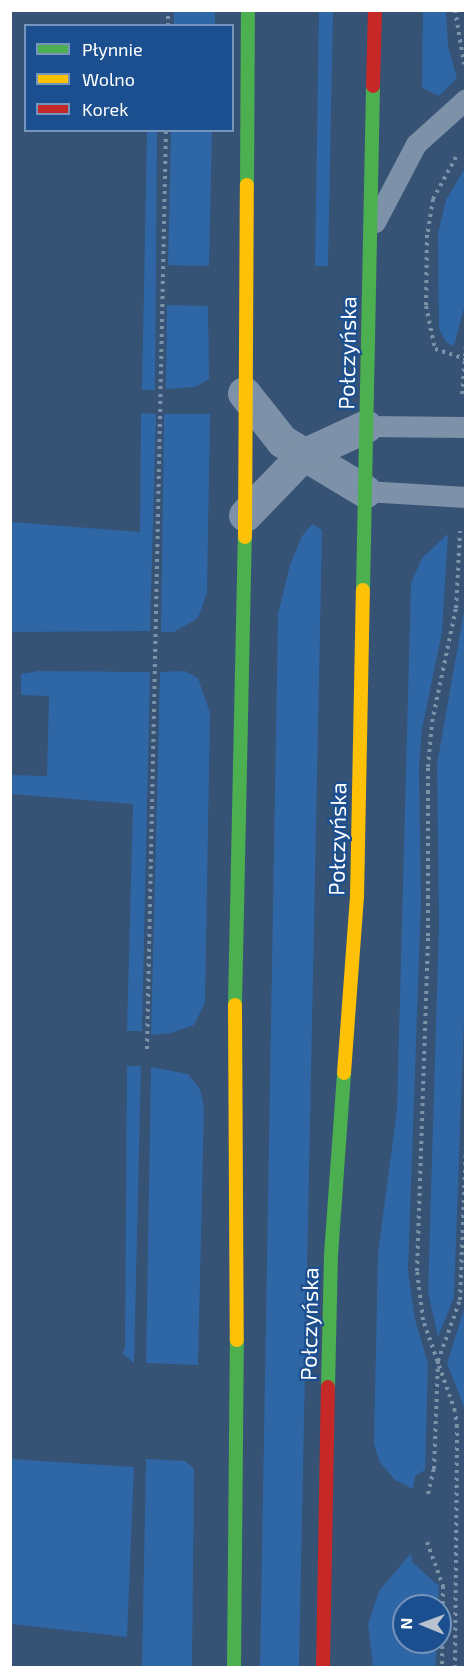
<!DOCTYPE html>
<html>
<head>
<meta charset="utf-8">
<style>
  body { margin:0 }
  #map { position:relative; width:476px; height:1678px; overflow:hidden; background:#365274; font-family:"Exo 2",sans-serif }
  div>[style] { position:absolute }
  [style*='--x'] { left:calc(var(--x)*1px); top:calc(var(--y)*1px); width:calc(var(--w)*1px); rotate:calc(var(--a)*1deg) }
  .green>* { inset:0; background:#2f66a5 }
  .path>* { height:4px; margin-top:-2px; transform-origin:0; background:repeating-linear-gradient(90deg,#7d92a8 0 3px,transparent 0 7.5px) }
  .lane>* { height:21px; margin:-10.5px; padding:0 10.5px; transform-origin:10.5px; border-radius:10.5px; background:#7d92a8 }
  .street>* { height:33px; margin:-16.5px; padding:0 16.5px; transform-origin:16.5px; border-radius:16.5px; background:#7d92a8 }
  .fast>* { height:14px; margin:-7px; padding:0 7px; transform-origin:7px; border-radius:7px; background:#4caf50 }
  .slow>* { height:14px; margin:-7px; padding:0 7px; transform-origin:7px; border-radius:7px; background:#ffc107 }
  .jam>* { height:14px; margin:-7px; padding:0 7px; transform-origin:7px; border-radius:7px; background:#c62828 }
  span { translate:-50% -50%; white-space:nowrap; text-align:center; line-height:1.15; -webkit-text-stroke:4.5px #1b4f8f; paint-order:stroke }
  .street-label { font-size:22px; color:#fff }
  .frame { position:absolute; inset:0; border:12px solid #fff; pointer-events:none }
  .legend { position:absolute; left:24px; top:24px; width:210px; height:108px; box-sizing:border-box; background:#1b4f8f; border:2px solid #7695bc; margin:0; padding:8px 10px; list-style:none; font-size:18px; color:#fff }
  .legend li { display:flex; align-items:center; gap:12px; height:30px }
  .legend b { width:30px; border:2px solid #7695bc }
  .north { position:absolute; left:392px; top:1594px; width:60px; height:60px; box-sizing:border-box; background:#1b4f8f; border:2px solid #7695bc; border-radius:50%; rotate:271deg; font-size:16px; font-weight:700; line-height:24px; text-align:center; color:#fff }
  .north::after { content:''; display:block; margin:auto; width:21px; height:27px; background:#b9c2ce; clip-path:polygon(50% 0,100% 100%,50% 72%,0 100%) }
</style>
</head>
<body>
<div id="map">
  <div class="green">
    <div style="clip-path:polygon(174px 11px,215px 11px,215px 25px,174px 25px)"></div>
    <div style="clip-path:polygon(319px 11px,333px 11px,328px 266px,315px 266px)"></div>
    <div style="clip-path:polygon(423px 11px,446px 11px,448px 46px,457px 78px,439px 96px,422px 88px)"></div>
    <div style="clip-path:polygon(147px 131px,157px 131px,155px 390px,142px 390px)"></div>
    <div style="clip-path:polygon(171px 131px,212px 131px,209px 266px,168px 265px)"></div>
    <div style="clip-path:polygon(465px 168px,465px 304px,454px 346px,446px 342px,439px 329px,438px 233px,446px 200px)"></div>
    <div style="clip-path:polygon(167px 305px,208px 306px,209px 379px,195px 387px,166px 389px)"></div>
    <div style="clip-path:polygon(141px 413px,156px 414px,150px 631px,11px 632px,11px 522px,140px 532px)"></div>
    <div style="clip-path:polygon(164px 414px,210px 414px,207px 593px,198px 618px,174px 632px,161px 632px)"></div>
    <div style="clip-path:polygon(312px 524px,322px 530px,299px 1667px,260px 1668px,278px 614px,290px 565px,302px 536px)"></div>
    <div style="clip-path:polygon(448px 534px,442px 632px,422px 729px,419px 767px,421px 902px,408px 1271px,415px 1319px,428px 1364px,425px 1470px,415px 1476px,413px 1489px,395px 1480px,379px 1461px,374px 1443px,378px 1253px,397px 1109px,411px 583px,422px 558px)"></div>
    <div style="clip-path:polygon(465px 606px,466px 965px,454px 1297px,438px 1337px,428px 1292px,439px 924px,437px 764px)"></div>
    <div style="clip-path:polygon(39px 671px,150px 672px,142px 1031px,127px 1031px,133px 804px,11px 794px,11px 775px,47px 776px,49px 696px,21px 695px,21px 674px)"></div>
    <div style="clip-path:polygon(185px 671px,198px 678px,210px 713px,205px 1003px,194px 1025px,171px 1033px,151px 1035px,160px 672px)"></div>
    <div style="clip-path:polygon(127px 1066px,141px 1066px,134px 1363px,122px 1353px,125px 1349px)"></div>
    <div style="clip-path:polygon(151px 1067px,188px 1074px,200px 1089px,204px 1108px,198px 1365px,146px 1363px)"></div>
    <div style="clip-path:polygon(465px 1306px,465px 1410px,447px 1363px)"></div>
    <div style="clip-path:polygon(11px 1459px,134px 1467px,127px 1637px,11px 1624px)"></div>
    <div style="clip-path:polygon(146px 1459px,185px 1461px,194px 1469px,192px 1667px,142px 1667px)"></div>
    <div style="clip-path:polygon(411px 1553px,412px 1562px,439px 1586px,438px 1606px,404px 1606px,404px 1642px,437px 1642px,435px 1667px,373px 1667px,368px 1624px,379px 1591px)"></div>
  </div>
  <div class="path">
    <div style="--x:455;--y:10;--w:55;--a:80.5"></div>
    <div style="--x:168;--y:26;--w:16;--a:-90"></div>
    <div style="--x:456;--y:157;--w:48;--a:118.7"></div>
    <div style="--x:433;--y:199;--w:36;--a:99"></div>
    <div style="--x:427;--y:235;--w:71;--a:90.8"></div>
    <div style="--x:426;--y:306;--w:44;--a:78.2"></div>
    <div style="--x:435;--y:349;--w:32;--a:18"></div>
    <div style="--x:462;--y:394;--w:50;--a:-85.4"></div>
    <div style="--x:147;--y:1049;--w:919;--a:-88.82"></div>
    <div style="--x:428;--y:1494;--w:26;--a:-77"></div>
    <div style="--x:434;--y:1469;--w:108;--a:-87.9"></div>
    <div style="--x:438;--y:1361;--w:65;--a:-70.2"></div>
    <div style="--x:460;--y:1300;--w:155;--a:-87.8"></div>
    <div style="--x:427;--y:1542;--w:47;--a:70"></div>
    <div style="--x:443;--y:1586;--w:82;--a:90.7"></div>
    <div style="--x:455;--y:1668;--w:241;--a:-89.5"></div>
    <div style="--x:457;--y:1427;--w:16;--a:-97"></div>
    <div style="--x:455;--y:1411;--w:96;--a:-109.4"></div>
    <div style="--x:423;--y:1320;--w:49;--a:-97"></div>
    <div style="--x:417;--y:1271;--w:335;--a:-88.1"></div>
    <div style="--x:428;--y:936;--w:169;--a:-90"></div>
    <div style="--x:428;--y:767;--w:45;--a:-84.9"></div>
    <div style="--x:432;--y:722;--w:116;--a:-78.1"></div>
    <div style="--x:456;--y:608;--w:77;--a:-87"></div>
  </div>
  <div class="lane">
    <div style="--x:375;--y:222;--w:88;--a:-62.3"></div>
    <div style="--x:416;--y:144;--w:67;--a:-42"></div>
    <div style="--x:366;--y:426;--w:100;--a:0.6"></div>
    <div style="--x:365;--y:491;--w:101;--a:3.4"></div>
  </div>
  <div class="street">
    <div style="--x:244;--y:393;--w:61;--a:51.6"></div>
    <div style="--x:282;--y:441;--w:97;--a:31.1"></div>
    <div style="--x:245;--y:515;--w:83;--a:-46"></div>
    <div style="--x:303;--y:455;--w:69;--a:-24.7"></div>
  </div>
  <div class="fast">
    <div style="--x:247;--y:185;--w:175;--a:-89.7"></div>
    <div style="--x:363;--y:590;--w:504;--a:-88.86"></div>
    <div style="--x:235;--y:1005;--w:468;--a:-88.8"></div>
    <div style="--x:328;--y:1387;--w:132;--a:-88.7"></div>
    <div style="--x:331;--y:1255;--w:182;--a:-85.9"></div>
    <div style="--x:234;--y:1668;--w:328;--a:-89.5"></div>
  </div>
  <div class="slow">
    <div style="--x:245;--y:537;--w:352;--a:-89.7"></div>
    <div style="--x:235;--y:1005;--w:335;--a:89.7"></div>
    <div style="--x:344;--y:1073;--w:176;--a:-85.8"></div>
    <div style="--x:357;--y:897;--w:307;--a:-88.9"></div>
  </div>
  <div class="jam">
    <div style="--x:373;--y:86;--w:76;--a:-88.5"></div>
    <div style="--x:323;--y:1668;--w:281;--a:-89"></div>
  </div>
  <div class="street-label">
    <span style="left:347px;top:353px;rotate:-89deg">Połczyńska</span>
    <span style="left:337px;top:839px;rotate:-89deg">Połczyńska</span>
    <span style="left:309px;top:1324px;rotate:-89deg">Połczyńska</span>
  </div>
  <div class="frame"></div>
  <ul class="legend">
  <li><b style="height:8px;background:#4caf50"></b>Płynnie</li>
  <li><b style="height:8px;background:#ffc107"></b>Wolno</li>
  <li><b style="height:8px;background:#c62828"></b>Korek</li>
  </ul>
  <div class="north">N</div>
</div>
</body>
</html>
